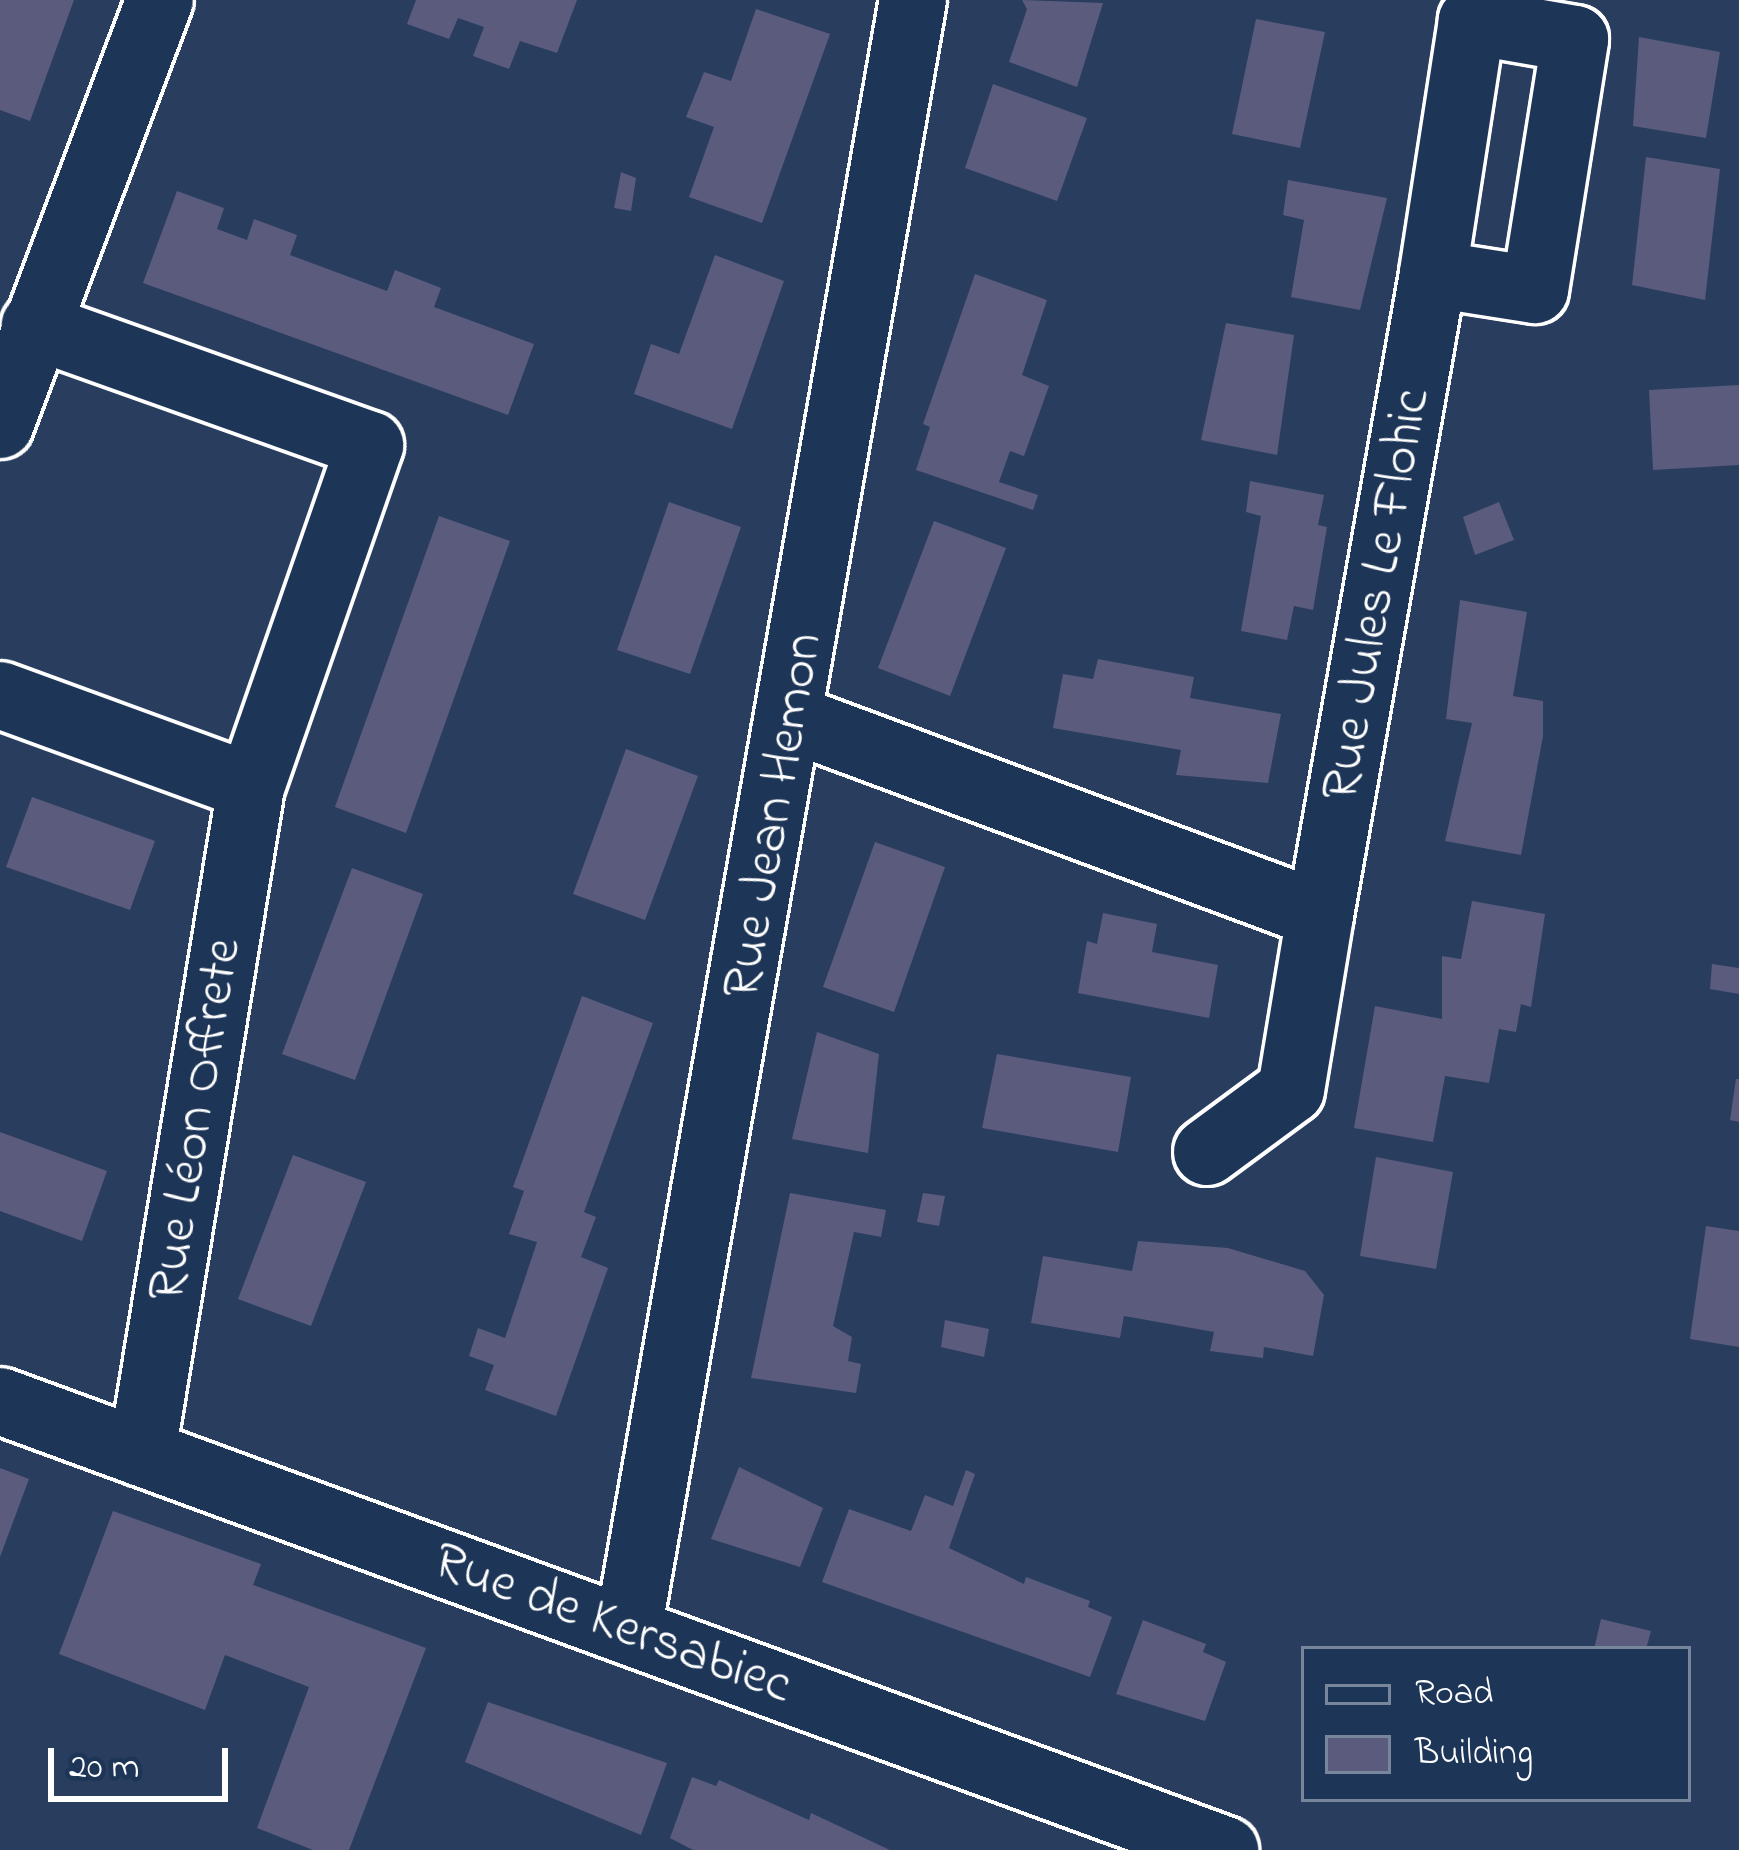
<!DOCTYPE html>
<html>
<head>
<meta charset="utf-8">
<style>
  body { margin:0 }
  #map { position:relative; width:1739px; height:1850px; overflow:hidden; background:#293d5f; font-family:"Indie Flower",sans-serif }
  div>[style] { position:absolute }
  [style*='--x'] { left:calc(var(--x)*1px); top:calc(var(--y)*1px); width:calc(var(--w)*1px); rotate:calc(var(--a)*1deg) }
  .building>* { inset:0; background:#5b5b7d }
  .roads { filter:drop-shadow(3px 0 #fff) drop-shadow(-3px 0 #fff) drop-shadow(0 3px #fff) drop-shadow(0 -3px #fff) }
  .minor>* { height:66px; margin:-33px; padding:0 33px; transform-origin:33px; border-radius:33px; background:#1d3557 }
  span { translate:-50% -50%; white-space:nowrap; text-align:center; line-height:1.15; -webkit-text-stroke:10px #1d3557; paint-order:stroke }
  .street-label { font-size:54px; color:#fff }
  .legend { position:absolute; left:1301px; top:1646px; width:390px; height:156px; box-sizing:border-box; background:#1d3557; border:3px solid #77869a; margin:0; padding:15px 21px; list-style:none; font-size:36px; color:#fff }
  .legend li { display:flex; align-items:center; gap:24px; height:60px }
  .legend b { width:60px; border:3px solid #77869a }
  .scale { position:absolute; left:48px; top:1748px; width:180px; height:54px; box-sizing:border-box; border:6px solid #fff; border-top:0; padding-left:15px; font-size:36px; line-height:42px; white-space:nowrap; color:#fff; -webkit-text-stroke:9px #1d3557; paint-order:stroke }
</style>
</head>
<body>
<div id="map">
  <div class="building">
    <div style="clip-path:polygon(0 0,74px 0,30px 121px,0 110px)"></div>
    <div style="clip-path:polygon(416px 0,577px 0,557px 53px,520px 41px,509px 69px,473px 56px,484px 27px,458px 18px,449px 39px,407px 24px)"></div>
    <div style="clip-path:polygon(1022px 0,1103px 3px,1077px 87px,1009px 62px,1027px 9px)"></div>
    <div style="clip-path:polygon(756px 9px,830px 34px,762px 223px,689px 197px,714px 127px,686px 117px,704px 72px,731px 81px)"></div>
    <div style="clip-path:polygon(1256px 19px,1325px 32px,1300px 148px,1232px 134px)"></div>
    <div style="clip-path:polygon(1639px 37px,1720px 52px,1706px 138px,1633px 126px)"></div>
    <div style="clip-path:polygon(993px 84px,1087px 118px,1057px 201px,965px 168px)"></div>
    <div style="clip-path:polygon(1646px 157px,1720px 169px,1705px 300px,1632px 285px)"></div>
    <div style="clip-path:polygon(621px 172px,636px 178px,631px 211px,614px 208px)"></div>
    <div style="clip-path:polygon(1288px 180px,1387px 198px,1360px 310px,1291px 297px,1304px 220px,1283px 215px)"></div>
    <div style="clip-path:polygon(177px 191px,224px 208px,217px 229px,247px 240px,254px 219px,297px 235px,290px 255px,387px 291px,395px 270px,441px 288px,434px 307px,534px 344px,508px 415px,143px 283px)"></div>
    <div style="clip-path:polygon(715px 255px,784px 281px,732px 429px,634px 394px,651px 344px,679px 354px)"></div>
    <div style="clip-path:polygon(975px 274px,1047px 300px,1022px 375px,1049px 386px,1024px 456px,1010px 451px,999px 482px,1038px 495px,1033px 510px,916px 470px,930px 427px,923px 424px)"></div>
    <div style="clip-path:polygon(1226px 323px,1294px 335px,1277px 455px,1201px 440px)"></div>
    <div style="clip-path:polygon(1739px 385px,1739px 465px,1653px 470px,1649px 390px)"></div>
    <div style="clip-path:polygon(1250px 481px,1324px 495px,1318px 525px,1327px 527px,1313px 610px,1294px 606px,1287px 640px,1241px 631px,1261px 516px,1246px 512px)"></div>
    <div style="clip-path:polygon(669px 502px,741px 527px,690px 674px,617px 650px)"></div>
    <div style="clip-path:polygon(1499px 502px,1514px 540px,1475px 555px,1463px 517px)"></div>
    <div style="clip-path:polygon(439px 516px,510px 541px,406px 833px,335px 807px)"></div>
    <div style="clip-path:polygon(934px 521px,1006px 548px,950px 696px,878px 668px)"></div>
    <div style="clip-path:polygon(1460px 600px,1527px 612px,1513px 696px,1543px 701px,1543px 736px,1521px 855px,1445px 841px,1472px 723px,1446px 719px)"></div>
    <div style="clip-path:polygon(1098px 659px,1194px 677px,1190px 698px,1281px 714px,1268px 783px,1176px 775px,1181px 750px,1053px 728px,1063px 674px,1093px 679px)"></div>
    <div style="clip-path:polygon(626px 749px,698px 776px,645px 920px,573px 894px)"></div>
    <div style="clip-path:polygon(32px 797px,155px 841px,130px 910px,6px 867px)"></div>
    <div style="clip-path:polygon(875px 842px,945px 867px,894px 1012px,823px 987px)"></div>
    <div style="clip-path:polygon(352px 868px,423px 894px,355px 1080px,282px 1054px)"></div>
    <div style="clip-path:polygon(1472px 901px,1545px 914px,1531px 1007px,1521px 1004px,1516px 1032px,1499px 1029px,1489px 1083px,1445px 1076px,1433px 1142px,1354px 1128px,1375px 1006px,1442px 1019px,1442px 956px,1461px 959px)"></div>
    <div style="clip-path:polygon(1103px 913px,1157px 924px,1152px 952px,1218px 965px,1209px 1018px,1078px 993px,1087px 941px,1097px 944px)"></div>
    <div style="clip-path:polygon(1712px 964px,1739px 968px,1739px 994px,1710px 989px)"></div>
    <div style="clip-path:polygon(582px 996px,653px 1023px,584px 1212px,596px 1217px,581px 1257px,608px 1268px,556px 1416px,485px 1390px,494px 1365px,469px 1356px,478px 1328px,505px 1338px,537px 1242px,509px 1234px,524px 1191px,513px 1187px)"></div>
    <div style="clip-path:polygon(817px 1032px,879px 1054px,868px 1153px,792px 1139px)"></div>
    <div style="clip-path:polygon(997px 1054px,1131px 1077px,1118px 1152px,982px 1128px)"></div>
    <div style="clip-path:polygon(1736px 1079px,1739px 1079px,1739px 1122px,1730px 1120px)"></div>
    <div style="clip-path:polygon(0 1132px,107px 1171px,82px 1241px,0 1211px)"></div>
    <div style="clip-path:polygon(293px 1155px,366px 1182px,311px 1326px,238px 1299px)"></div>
    <div style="clip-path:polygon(1376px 1157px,1453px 1172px,1436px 1269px,1360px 1256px)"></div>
    <div style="clip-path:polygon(790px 1193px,886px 1210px,881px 1237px,854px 1232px,833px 1326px,852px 1337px,848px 1361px,861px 1364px,856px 1393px,751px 1378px)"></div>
    <div style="clip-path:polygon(923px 1193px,945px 1196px,939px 1226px,917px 1222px)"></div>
    <div style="clip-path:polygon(1706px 1226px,1739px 1231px,1739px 1347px,1690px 1339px)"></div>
    <div style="clip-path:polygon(1138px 1241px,1228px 1248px,1305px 1271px,1324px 1295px,1313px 1356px,1264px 1347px,1263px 1358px,1210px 1351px,1214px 1332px,1124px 1316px,1120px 1338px,1031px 1323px,1043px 1256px,1132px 1271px)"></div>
    <div style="clip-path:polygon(945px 1320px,989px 1329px,984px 1357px,941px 1347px)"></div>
    <div style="clip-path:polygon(739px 1467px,823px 1508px,800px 1567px,711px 1539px)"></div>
    <div style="clip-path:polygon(0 1468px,29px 1479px,0 1557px)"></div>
    <div style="clip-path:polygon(966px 1470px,975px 1474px,949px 1548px,1024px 1584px,1026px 1577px,1090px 1601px,1088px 1607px,1112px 1617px,1090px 1677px,822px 1582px,849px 1509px,911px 1531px,925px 1495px,953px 1506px)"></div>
    <div style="clip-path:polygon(113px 1511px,261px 1564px,253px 1585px,426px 1648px,349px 1850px,313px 1850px,257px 1828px,309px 1687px,225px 1655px,205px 1710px,59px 1654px)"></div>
    <div style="clip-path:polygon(1601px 1619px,1651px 1631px,1646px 1649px,1594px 1649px)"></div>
    <div style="clip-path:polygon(1143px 1620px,1206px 1644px,1203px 1652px,1226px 1662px,1205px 1721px,1116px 1694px)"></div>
    <div style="clip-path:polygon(488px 1702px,667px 1763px,641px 1835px,465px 1762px)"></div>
    <div style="clip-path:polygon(692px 1777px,716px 1786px,719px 1780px,809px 1820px,811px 1813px,890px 1850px,693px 1850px,670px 1838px)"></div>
  </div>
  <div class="roads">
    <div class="minor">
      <div style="--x:0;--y:425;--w:454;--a:-69.4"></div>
      <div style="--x:0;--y:695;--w:267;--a:20.1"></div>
      <div style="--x:251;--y:787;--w:362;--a:-70.8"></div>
      <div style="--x:370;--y:445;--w:356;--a:-160.4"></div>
      <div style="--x:793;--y:719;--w:562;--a:20.4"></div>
      <div style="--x:1320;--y:915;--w:651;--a:-80"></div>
      <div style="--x:1433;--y:274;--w:103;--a:8.9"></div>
      <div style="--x:1535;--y:290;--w:254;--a:-80.9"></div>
      <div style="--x:1575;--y:39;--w:105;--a:-170.1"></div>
      <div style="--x:1472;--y:21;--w:256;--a:98.8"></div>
      <div style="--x:1207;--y:1152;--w:104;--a:-36.4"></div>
      <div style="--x:1291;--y:1090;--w:177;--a:-80.6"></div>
      <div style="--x:0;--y:1401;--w:1305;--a:20.13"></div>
      <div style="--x:142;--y:1453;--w:675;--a:-80.71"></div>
      <div style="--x:628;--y:1631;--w:1656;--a:-80.09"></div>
    </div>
  </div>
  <div class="street-label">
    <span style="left:1378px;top:595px;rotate:-80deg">Rue Jules Le Flohic</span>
    <span style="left:775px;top:816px;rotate:-80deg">Rue Jean Hemon</span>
    <span style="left:197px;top:1120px;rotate:-81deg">Rue Léon Offrete</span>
    <span style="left:612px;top:1625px;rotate:20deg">Rue de Kersabiec</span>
  </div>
  <ul class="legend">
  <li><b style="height:15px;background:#1d3557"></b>Road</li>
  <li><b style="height:33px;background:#5b5b7d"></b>Building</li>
  </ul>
  <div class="scale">20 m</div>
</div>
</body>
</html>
